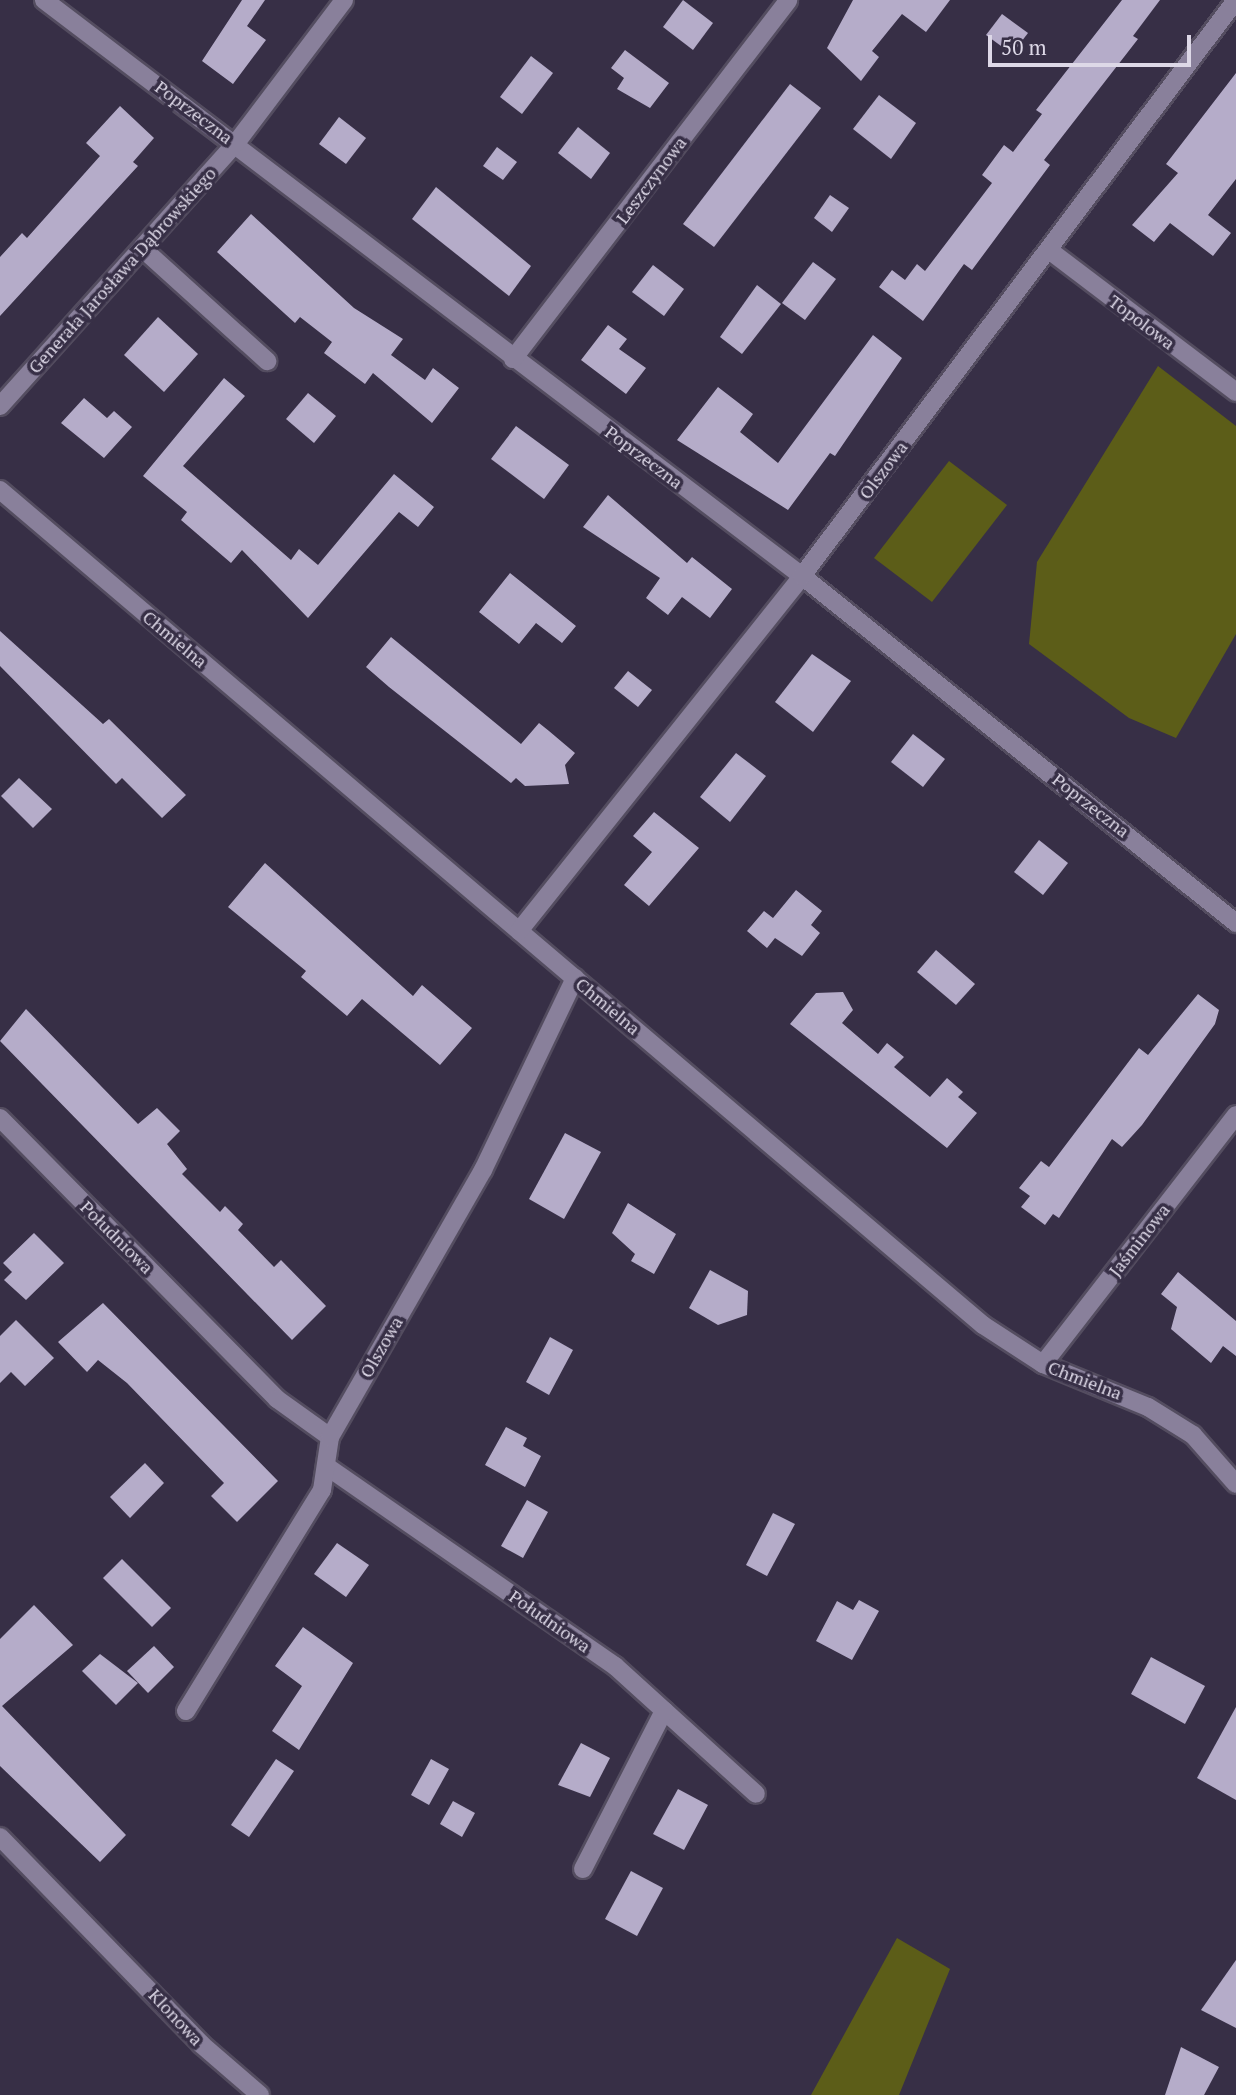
<!DOCTYPE html>
<html>
<head>
<meta charset="utf-8">
<style>
  body { margin:0 }
  #map { position:relative; width:1236px; height:2095px; overflow:hidden; background:#372f46; font-family:"PT Serif",serif }
  div>[style] { position:absolute }
  [style*='--x'] { left:calc(var(--x)*1px); top:calc(var(--y)*1px); width:calc(var(--w)*1px); rotate:calc(var(--a)*1deg) }
  .green>* { inset:0; background:#5c5d18 }
  .building>* { inset:0; background:#b5acc9 }
  .roads { filter:drop-shadow(2px 0 #544d60) drop-shadow(-2px 0 #544d60) drop-shadow(0 2px #544d60) drop-shadow(0 -2px #544d60) }
  .minor>* { height:18px; margin:-9px; padding:0 9px; transform-origin:9px; border-radius:9px; background:#89809b }
  span { translate:-50% -50%; white-space:nowrap; text-align:center; line-height:1.15; -webkit-text-stroke:7px #372f46; paint-order:stroke }
  .street-label { font-size:18px; color:#ddd8e7 }
  .scale { position:absolute; left:988px; top:35px; width:203px; height:32px; box-sizing:border-box; border:4px solid #ddd8e7; border-top:0; padding-left:9px; font-size:21px; line-height:24px; white-space:nowrap; color:#ddd8e7; -webkit-text-stroke:5px #372f46; paint-order:stroke }
</style>
</head>
<body>
<div id="map">
  <div class="green">
    <div style="clip-path:polygon(1158px 366px,1236px 426px,1236px 634px,1176px 738px,1129px 718px,1029px 644px,1037px 562px)"></div>
    <div style="clip-path:polygon(949px 461px,1007px 505px,932px 602px,874px 558px)"></div>
    <div style="clip-path:polygon(897px 1938px,950px 1969px,899px 2095px,811px 2095px)"></div>
  </div>
  <div class="building">
    <div style="clip-path:polygon(242px 0,265px 0,247px 26px,266px 40px,233px 84px,202px 61px)"></div>
    <div style="clip-path:polygon(683px 0,713px 23px,693px 50px,663px 27px)"></div>
    <div style="clip-path:polygon(853px 0,950px 0,926px 32px,902px 14px,872px 51px,879px 57px,861px 81px,827px 48px)"></div>
    <div style="clip-path:polygon(1122px 0,1160px 0,1133px 36px,1138px 39px,1044px 160px,1050px 165px,972px 270px,964px 264px,923px 321px,879px 287px,892px 270px,905px 280px,917px 264px,925px 271px,992px 183px,982px 175px,1004px 145px,1013px 152px,1042px 114px,1036px 110px)"></div>
    <div style="clip-path:polygon(1002px 14px,1028px 33px,1012px 54px,986px 35px)"></div>
    <div style="clip-path:polygon(625px 50px,669px 83px,650px 108px,617px 89px,624px 78px,611px 68px)"></div>
    <div style="clip-path:polygon(531px 56px,553px 73px,522px 114px,500px 97px)"></div>
    <div style="clip-path:polygon(1236px 73px,1236px 179px,1208px 215px,1231px 233px,1213px 256px,1170px 223px,1154px 242px,1132px 225px,1178px 173px,1166px 164px)"></div>
    <div style="clip-path:polygon(790px 84px,821px 108px,714px 247px,683px 224px)"></div>
    <div style="clip-path:polygon(879px 95px,916px 123px,891px 159px,853px 129px)"></div>
    <div style="clip-path:polygon(120px 106px,154px 138px,133px 162px,138px 166px,0 316px,0 257px,22px 233px,27px 238px,100px 156px,86px 143px)"></div>
    <div style="clip-path:polygon(339px 117px,366px 138px,346px 164px,319px 144px)"></div>
    <div style="clip-path:polygon(578px 127px,610px 153px,591px 179px,558px 153px)"></div>
    <div style="clip-path:polygon(497px 147px,517px 162px,503px 180px,483px 166px)"></div>
    <div style="clip-path:polygon(436px 187px,531px 266px,509px 296px,412px 219px)"></div>
    <div style="clip-path:polygon(830px 195px,849px 208px,832px 232px,814px 218px)"></div>
    <div style="clip-path:polygon(251px 214px,354px 308px,403px 339px,391px 355px,425px 380px,433px 368px,459px 388px,432px 423px,373px 373px,365px 384px,324px 353px,332px 342px,300px 317px,295px 323px,217px 252px)"></div>
    <div style="clip-path:polygon(813px 262px,836px 279px,805px 320px,782px 303px)"></div>
    <div style="clip-path:polygon(653px 265px,684px 289px,664px 316px,632px 292px)"></div>
    <div style="clip-path:polygon(757px 285px,781px 304px,742px 354px,720px 337px)"></div>
    <div style="clip-path:polygon(158px 317px,198px 354px,164px 392px,124px 355px)"></div>
    <div style="clip-path:polygon(608px 325px,627px 339px,619px 349px,646px 368px,626px 394px,581px 360px)"></div>
    <div style="clip-path:polygon(873px 335px,902px 358px,835px 456px,830px 453px,788px 510px,677px 440px,718px 387px,753px 414px,740px 432px,778px 463px)"></div>
    <div style="clip-path:polygon(224px 378px,245px 396px,183px 466px,291px 560px,299px 549px,318px 565px,394px 474px,434px 507px,418px 527px,399px 512px,308px 618px,242px 550px,231px 563px,181px 520px,187px 512px,143px 476px)"></div>
    <div style="clip-path:polygon(308px 393px,336px 416px,314px 443px,286px 419px)"></div>
    <div style="clip-path:polygon(84px 398px,107px 418px,114px 411px,132px 427px,104px 458px,61px 423px)"></div>
    <div style="clip-path:polygon(516px 426px,569px 465px,544px 499px,491px 459px)"></div>
    <div style="clip-path:polygon(608px 495px,687px 563px,692px 557px,732px 589px,710px 618px,682px 597px,668px 615px,646px 598px,660px 578px,583px 527px)"></div>
    <div style="clip-path:polygon(510px 573px,576px 626px,562px 643px,536px 623px,519px 644px,479px 612px)"></div>
    <div style="clip-path:polygon(0 631px,103px 724px,109px 719px,186px 795px,162px 818px,122px 778px,116px 784px,0 666px)"></div>
    <div style="clip-path:polygon(391px 637px,521px 744px,539px 723px,549px 731px,575px 753px,565px 765px,569px 784px,525px 786px,516px 778px,511px 783px,389px 687px,366px 667px)"></div>
    <div style="clip-path:polygon(812px 654px,851px 681px,813px 732px,775px 702px)"></div>
    <div style="clip-path:polygon(628px 671px,652px 690px,638px 707px,614px 688px)"></div>
    <div style="clip-path:polygon(913px 734px,945px 759px,923px 787px,891px 762px)"></div>
    <div style="clip-path:polygon(736px 753px,766px 776px,730px 822px,700px 797px)"></div>
    <div style="clip-path:polygon(19px 778px,52px 809px,33px 828px,1px 796px)"></div>
    <div style="clip-path:polygon(654px 812px,699px 848px,649px 906px,624px 885px,652px 852px,633px 836px)"></div>
    <div style="clip-path:polygon(1039px 840px,1068px 863px,1043px 895px,1014px 872px)"></div>
    <div style="clip-path:polygon(265px 863px,413px 996px,422px 985px,472px 1028px,440px 1065px,362px 999px,347px 1016px,301px 977px,306px 971px,228px 907px)"></div>
    <div style="clip-path:polygon(796px 890px,822px 911px,811px 925px,820px 933px,802px 956px,775px 938px,767px 948px,747px 931px,764px 911px,773px 918px)"></div>
    <div style="clip-path:polygon(936px 950px,975px 984px,956px 1005px,917px 972px)"></div>
    <div style="clip-path:polygon(843px 992px,853px 1010px,842px 1023px,878px 1054px,887px 1043px,904px 1057px,894px 1067px,930px 1097px,947px 1078px,963px 1092px,958px 1097px,977px 1113px,947px 1148px,790px 1024px,816px 993px)"></div>
    <div style="clip-path:polygon(1198px 994px,1219px 1010px,1215px 1024px,1142px 1125px,1122px 1147px,1112px 1139px,1059px 1218px,1053px 1214px,1045px 1225px,1021px 1207px,1030px 1196px,1019px 1188px,1041px 1161px,1049px 1167px,1139px 1048px,1148px 1055px)"></div>
    <div style="clip-path:polygon(26px 1009px,138px 1124px,157px 1108px,180px 1131px,167px 1144px,187px 1169px,182px 1174px,220px 1212px,225px 1206px,243px 1224px,238px 1230px,274px 1267px,281px 1260px,326px 1306px,292px 1340px,0 1041px)"></div>
    <div style="clip-path:polygon(565px 1133px,601px 1152px,564px 1219px,529px 1199px)"></div>
    <div style="clip-path:polygon(628px 1203px,676px 1234px,654px 1274px,631px 1261px,635px 1254px,612px 1233px)"></div>
    <div style="clip-path:polygon(34px 1233px,64px 1263px,26px 1300px,4px 1280px,12px 1272px,3px 1263px)"></div>
    <div style="clip-path:polygon(710px 1270px,748px 1291px,747px 1315px,718px 1325px,689px 1308px)"></div>
    <div style="clip-path:polygon(1178px 1272px,1236px 1321px,1236px 1356px,1223px 1346px,1211px 1363px,1171px 1329px,1177px 1307px,1161px 1294px)"></div>
    <div style="clip-path:polygon(103px 1303px,278px 1481px,237px 1522px,211px 1496px,224px 1483px,127px 1383px,98px 1360px,87px 1372px,58px 1342px)"></div>
    <div style="clip-path:polygon(16px 1320px,54px 1358px,25px 1386px,11px 1372px,0 1383px,0 1336px)"></div>
    <div style="clip-path:polygon(550px 1337px,573px 1350px,549px 1395px,526px 1382px)"></div>
    <div style="clip-path:polygon(506px 1427px,527px 1438px,523px 1446px,541px 1456px,525px 1487px,485px 1465px)"></div>
    <div style="clip-path:polygon(145px 1463px,164px 1483px,130px 1518px,110px 1497px)"></div>
    <div style="clip-path:polygon(527px 1500px,548px 1512px,523px 1558px,501px 1546px)"></div>
    <div style="clip-path:polygon(773px 1513px,795px 1524px,767px 1576px,746px 1565px)"></div>
    <div style="clip-path:polygon(337px 1543px,369px 1565px,346px 1597px,314px 1574px)"></div>
    <div style="clip-path:polygon(122px 1559px,171px 1608px,152px 1627px,103px 1578px)"></div>
    <div style="clip-path:polygon(859px 1600px,879px 1611px,852px 1660px,816px 1641px,837px 1601px,853px 1610px)"></div>
    <div style="clip-path:polygon(34px 1605px,73px 1645px,2px 1706px,126px 1835px,100px 1862px,0 1766px,0 1639px)"></div>
    <div style="clip-path:polygon(303px 1627px,353px 1663px,299px 1750px,272px 1731px,302px 1686px,275px 1666px)"></div>
    <div style="clip-path:polygon(154px 1646px,174px 1667px,148px 1693px,127px 1671px)"></div>
    <div style="clip-path:polygon(100px 1654px,138px 1683px,116px 1705px,82px 1671px)"></div>
    <div style="clip-path:polygon(1151px 1657px,1205px 1686px,1185px 1724px,1131px 1694px)"></div>
    <div style="clip-path:polygon(1236px 1707px,1236px 1800px,1197px 1778px)"></div>
    <div style="clip-path:polygon(581px 1743px,610px 1758px,590px 1797px,558px 1785px)"></div>
    <div style="clip-path:polygon(276px 1759px,294px 1771px,249px 1837px,231px 1825px)"></div>
    <div style="clip-path:polygon(431px 1759px,449px 1769px,429px 1805px,411px 1795px)"></div>
    <div style="clip-path:polygon(678px 1789px,708px 1805px,684px 1850px,653px 1834px)"></div>
    <div style="clip-path:polygon(453px 1801px,475px 1813px,462px 1837px,440px 1824px)"></div>
    <div style="clip-path:polygon(631px 1871px,663px 1888px,637px 1936px,605px 1919px)"></div>
    <div style="clip-path:polygon(1236px 1960px,1236px 2028px,1201px 2010px)"></div>
    <div style="clip-path:polygon(1181px 2047px,1219px 2067px,1204px 2095px,1165px 2095px)"></div>
  </div>
  <div class="roads">
    <div class="minor">
      <div style="--x:44;--y:0;--w:952;--a:37.23"></div>
      <div style="--x:802;--y:576;--w:556;--a:38.64"></div>
      <div style="--x:142;--y:248;--w:169;--a:42.1"></div>
      <div style="--x:1049;--y:250;--w:235;--a:37.2"></div>
      <div style="--x:513;--y:359;--w:452;--a:-52.5"></div>
      <div style="--x:0;--y:406;--w:353;--a:-48.1"></div>
      <div style="--x:236;--y:143;--w:179;--a:-52.9"></div>
      <div style="--x:0;--y:490;--w:1290;--a:40.35"></div>
      <div style="--x:983;--y:1325;--w:72;--a:33"></div>
      <div style="--x:1043;--y:1364;--w:113;--a:22.3"></div>
      <div style="--x:1148;--y:1407;--w:53;--a:31.9"></div>
      <div style="--x:1193;--y:1435;--w:65;--a:48.7"></div>
      <div style="--x:519;--y:931;--w:454;--a:-51.4"></div>
      <div style="--x:802;--y:576;--w:721;--a:-53"></div>
      <div style="--x:0;--y:1118;--w:395;--a:45.4"></div>
      <div style="--x:277;--y:1399;--w:65;--a:35.6"></div>
      <div style="--x:1043;--y:1364;--w:315;--a:-52.2"></div>
      <div style="--x:329;--y:1468;--w:348;--a:34.7"></div>
      <div style="--x:615;--y:1666;--w:190;--a:42.2"></div>
      <div style="--x:186;--y:1711;--w:259;--a:-58.4"></div>
      <div style="--x:322;--y:1490;--w:54;--a:-81.4"></div>
      <div style="--x:330;--y:1437;--w:308;--a:-60.2"></div>
      <div style="--x:483;--y:1170;--w:213;--a:-64.4"></div>
      <div style="--x:0;--y:1837;--w:289;--a:45.8"></div>
      <div style="--x:201;--y:2044;--w:78;--a:40.8"></div>
      <div style="--x:583;--y:1869;--w:178;--a:-62.9"></div>
    </div>
  </div>
  <div class="street-label">
    <span style="left:194px;top:112px;rotate:37deg">Poprzeczna</span>
    <span style="left:651px;top:180px;rotate:-53deg">Leszczynowa</span>
    <span style="left:122px;top:270px;rotate:-48deg">Generała Jarosława Dąbrowskiego</span>
    <span style="left:1142px;top:322px;rotate:37deg">Topolowa</span>
    <span style="left:644px;top:457px;rotate:37deg">Poprzeczna</span>
    <span style="left:883px;top:470px;rotate:-53deg">Olszowa</span>
    <span style="left:175px;top:639px;rotate:40deg">Chmielna</span>
    <span style="left:1091px;top:805px;rotate:38deg">Poprzeczna</span>
    <span style="left:608px;top:1006px;rotate:40deg">Chmielna</span>
    <span style="left:117px;top:1237px;rotate:45deg">Południowa</span>
    <span style="left:1139px;top:1240px;rotate:-52deg">Jaśminowa</span>
    <span style="left:381px;top:1347px;rotate:-60deg">Olszowa</span>
    <span style="left:1085px;top:1380px;rotate:21deg">Chmielna</span>
    <span style="left:550px;top:1621px;rotate:35deg">Południowa</span>
    <span style="left:176px;top:2017px;rotate:47deg">Klonowa</span>
  </div>
  <div class="scale">50 m</div>
</div>
</body>
</html>
